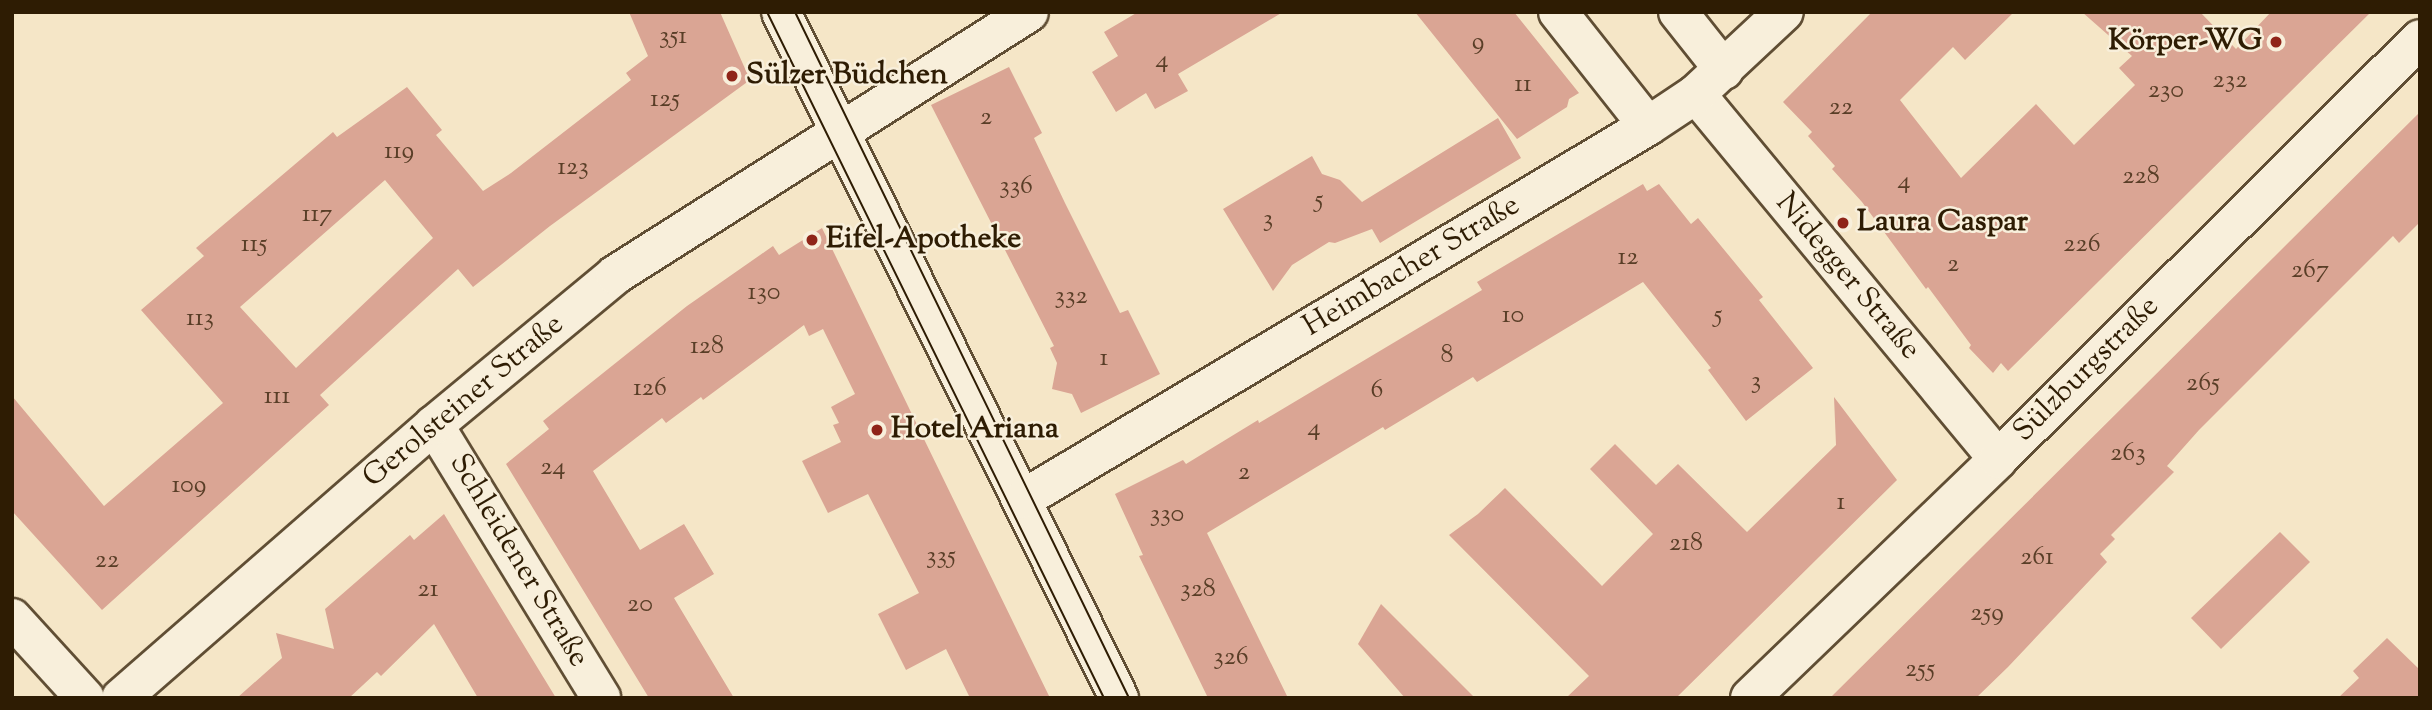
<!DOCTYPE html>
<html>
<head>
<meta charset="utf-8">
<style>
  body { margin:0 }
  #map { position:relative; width:2432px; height:710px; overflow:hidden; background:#f5e6c7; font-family:"Sorts Mill Goudy",serif }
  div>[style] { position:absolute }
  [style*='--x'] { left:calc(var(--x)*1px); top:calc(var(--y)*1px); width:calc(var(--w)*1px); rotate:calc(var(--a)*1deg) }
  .building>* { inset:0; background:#daa594 }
  .roads { filter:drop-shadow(2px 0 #604e34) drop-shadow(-2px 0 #604e34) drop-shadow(0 2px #604e34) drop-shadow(0 -2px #604e34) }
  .minor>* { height:38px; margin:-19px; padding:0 19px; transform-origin:19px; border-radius:19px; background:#f8efdb }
  .tram>* { height:2px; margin:-1px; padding:0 1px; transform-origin:1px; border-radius:1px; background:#2e1c03 }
  .dots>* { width:19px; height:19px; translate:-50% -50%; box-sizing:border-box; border:4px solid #f8efdb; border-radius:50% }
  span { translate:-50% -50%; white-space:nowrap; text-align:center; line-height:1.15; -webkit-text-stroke:5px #f8efdb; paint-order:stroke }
  .number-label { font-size:26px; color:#593e27 }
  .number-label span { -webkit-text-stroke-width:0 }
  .poi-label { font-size:30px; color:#2e1c03; font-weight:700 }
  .right { translate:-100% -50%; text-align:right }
  .left { translate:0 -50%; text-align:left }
  .street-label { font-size:30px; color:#2e1c03 }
  .frame { position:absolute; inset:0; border:14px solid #2e1c03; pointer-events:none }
</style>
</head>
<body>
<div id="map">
  <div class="building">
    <div style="clip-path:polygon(evenodd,629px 12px,720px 12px,750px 80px,550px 226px,473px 287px,458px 269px,320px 395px,329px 405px,102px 610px,12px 511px,12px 396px,104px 506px,223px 403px,141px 310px,204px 256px,196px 248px,333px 132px,337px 137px,407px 87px,442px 130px,436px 135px,483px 191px,511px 173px,631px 80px,626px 73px,648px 56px,629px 12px,385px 180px,433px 238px,296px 368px,240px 307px,385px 180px)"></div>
    <div style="clip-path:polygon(1138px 12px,1283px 12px,1178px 74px,1188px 91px,1155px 109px,1146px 93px,1116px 112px,1092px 72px,1118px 56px,1104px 32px)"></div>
    <div style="clip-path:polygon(1415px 12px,1514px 12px,1579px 93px,1569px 99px,1567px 107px,1517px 139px)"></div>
    <div style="clip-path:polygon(1872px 12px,2014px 12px,1965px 60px,1953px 47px,1900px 100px,1961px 178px,2036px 104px,2074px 145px,2135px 85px,2119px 68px,2132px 56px,2082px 12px,2200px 12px,2236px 49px,2271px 12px,2371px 12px,2008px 371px,2001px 363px,1993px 373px,1969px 348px,1971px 345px,1928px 287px,1926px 289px,1862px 202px,1832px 169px,1835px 166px,1808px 136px,1812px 132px,1783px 102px)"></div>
    <div style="clip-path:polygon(1009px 67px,1042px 133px,1034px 138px,1065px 203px,1120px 313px,1128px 310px,1160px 374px,1081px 413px,1072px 394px,1052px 389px,1057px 363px,1050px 348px,1054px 346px,931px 105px)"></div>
    <div style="clip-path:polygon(2420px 112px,2420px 222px,2399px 243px,2393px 236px,2199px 430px,2167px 466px,2174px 472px,2111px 535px,2115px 539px,2100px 554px,2107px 562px,2008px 667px,1976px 698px,1830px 698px)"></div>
    <div style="clip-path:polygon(1498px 118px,1521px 158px,1380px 243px,1372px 229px,1335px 243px,1329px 242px,1292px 265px,1273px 291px,1223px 209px,1312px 156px,1322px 174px,1340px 180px,1362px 202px)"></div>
    <div style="clip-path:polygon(1643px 184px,1647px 191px,1659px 184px,1691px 224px,1698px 218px,1763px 297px,1759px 300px,1813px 368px,1746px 421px,1708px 370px,1711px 368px,1643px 282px,1477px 382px,1473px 377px,1385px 430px,1383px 427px,1207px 533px,1288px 698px,1208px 698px,1139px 556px,1143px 555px,1115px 494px,1183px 460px,1186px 464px,1258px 420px,1259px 423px,1482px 290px,1477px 282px)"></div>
    <div style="clip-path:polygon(822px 228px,922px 435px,1050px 698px,970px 698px,946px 649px,906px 670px,878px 614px,919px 593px,868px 494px,828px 513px,802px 461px,841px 442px,833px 425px,839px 423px,831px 407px,855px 394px,823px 329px,809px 336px,804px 325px,703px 400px,701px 397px,666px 423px,662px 418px,593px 471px,640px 550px,684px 524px,714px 574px,674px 598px,734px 698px,649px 698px,506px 464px,549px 429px,543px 421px,687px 306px,773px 246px,779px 255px)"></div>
    <div style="clip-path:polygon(1834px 397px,1897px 480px,1676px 698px,1566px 698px,1589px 676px,1449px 535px,1478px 514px,1505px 488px,1602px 586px,1653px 534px,1590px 469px,1615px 444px,1656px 485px,1678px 464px,1747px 532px,1836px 445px)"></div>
    <div style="clip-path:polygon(444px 514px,556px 698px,478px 698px,434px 624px,381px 676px,377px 672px,349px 698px,237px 698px,282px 658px,276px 633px,334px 649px,325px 609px,410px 535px,414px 540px)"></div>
    <div style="clip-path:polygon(2280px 532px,2310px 562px,2221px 649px,2191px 618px)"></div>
    <div style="clip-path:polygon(1381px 604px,1475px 698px,1405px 698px,1358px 644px)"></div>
    <div style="clip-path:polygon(2387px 638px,2420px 670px,2420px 698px,2338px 698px,2359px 678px,2353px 671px)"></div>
  </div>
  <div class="roads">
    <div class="minor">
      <div style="--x:781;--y:12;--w:765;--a:63.77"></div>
      <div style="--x:1558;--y:12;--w:145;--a:51.7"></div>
      <div style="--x:1678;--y:12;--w:74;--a:51.6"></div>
      <div style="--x:1696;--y:94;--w:474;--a:50.4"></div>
      <div style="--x:434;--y:425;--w:320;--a:58.5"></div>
      <div style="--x:1023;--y:499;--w:728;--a:-30.83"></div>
      <div style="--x:1648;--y:126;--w:58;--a:-33.7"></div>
      <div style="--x:1696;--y:94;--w:120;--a:-43"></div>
      <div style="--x:12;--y:618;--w:108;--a:47.6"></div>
      <div style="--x:121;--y:698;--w:415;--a:-41.1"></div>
      <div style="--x:434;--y:425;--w:235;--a:-39.6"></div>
      <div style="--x:615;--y:275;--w:490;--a:-32.4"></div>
      <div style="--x:1750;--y:698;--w:344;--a:-43.9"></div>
      <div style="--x:1998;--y:459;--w:595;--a:-44.86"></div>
    </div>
  </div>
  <div class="tram">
    <div style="--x:767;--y:12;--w:764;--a:63.84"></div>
    <div style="--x:795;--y:12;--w:763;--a:64.04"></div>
  </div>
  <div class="dots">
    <div style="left:2276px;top:42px;background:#8f2418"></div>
    <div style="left:732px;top:76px;background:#8f2418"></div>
    <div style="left:1843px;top:223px;background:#8f2418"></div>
    <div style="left:812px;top:240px;background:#8f2418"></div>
    <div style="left:877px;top:430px;background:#8f2418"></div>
  </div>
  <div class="number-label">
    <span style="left:673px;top:37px">351</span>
    <span style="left:1478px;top:43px">9</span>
    <span style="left:1162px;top:61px">4</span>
    <span style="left:2230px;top:81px">232</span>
    <span style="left:1523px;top:85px">11</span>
    <span style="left:2166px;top:91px">230</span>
    <span style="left:665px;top:100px">125</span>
    <span style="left:1841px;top:108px">22</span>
    <span style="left:986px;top:118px">2</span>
    <span style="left:399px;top:152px">119</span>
    <span style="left:573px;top:168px">123</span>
    <span style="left:2141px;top:177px">228</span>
    <span style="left:1904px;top:182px">4</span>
    <span style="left:1016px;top:187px">336</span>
    <span style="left:1319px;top:201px">5</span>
    <span style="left:317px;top:215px">117</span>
    <span style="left:1268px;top:220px">3</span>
    <span style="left:254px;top:245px">115</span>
    <span style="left:2082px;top:245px">226</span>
    <span style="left:1628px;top:258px">12</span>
    <span style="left:1953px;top:265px">2</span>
    <span style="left:2310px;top:271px">267</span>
    <span style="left:764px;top:293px">130</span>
    <span style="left:1071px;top:297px">332</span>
    <span style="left:1513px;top:316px">10</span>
    <span style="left:1718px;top:316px">5</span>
    <span style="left:200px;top:319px">113</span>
    <span style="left:707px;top:347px">128</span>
    <span style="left:1447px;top:356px">8</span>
    <span style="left:1104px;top:359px">1</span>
    <span style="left:1756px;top:382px">3</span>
    <span style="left:2203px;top:384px">265</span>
    <span style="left:650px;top:389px">126</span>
    <span style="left:1377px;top:391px">6</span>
    <span style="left:277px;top:397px">111</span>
    <span style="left:1314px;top:429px">4</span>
    <span style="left:2128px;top:454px">263</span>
    <span style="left:553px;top:468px">24</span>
    <span style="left:1244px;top:473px">2</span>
    <span style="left:189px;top:486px">109</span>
    <span style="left:1841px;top:503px">1</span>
    <span style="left:1167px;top:515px">330</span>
    <span style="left:1686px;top:544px">218</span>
    <span style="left:941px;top:557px">335</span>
    <span style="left:2037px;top:558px">261</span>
    <span style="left:107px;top:561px">22</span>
    <span style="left:428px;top:590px">21</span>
    <span style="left:1198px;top:590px">328</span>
    <span style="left:640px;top:605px">20</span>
    <span style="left:1987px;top:614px">259</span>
    <span style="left:1231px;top:658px">326</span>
    <span style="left:1920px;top:670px">255</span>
  </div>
  <div class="poi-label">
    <span class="right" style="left:2262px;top:42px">Körper-WG</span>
    <span class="left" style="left:746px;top:76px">Sülzer Büdchen</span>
    <span class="left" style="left:1857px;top:223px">Laura Caspar</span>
    <span class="left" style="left:826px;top:240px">Eifel-Apotheke</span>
    <span class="left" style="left:891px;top:430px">Hotel Ariana</span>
  </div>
  <div class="street-label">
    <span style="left:1412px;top:267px;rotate:-31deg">Heimbacher Straße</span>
    <span style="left:1847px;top:277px;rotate:50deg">Nidegger Straße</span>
    <span style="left:2087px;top:370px;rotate:-45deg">Sülzburgstraße</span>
    <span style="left:464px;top:402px;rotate:-40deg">Gerolsteiner Straße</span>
    <span style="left:518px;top:561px;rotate:59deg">Schleidener Straße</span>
  </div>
  <div class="frame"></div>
</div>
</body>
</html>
